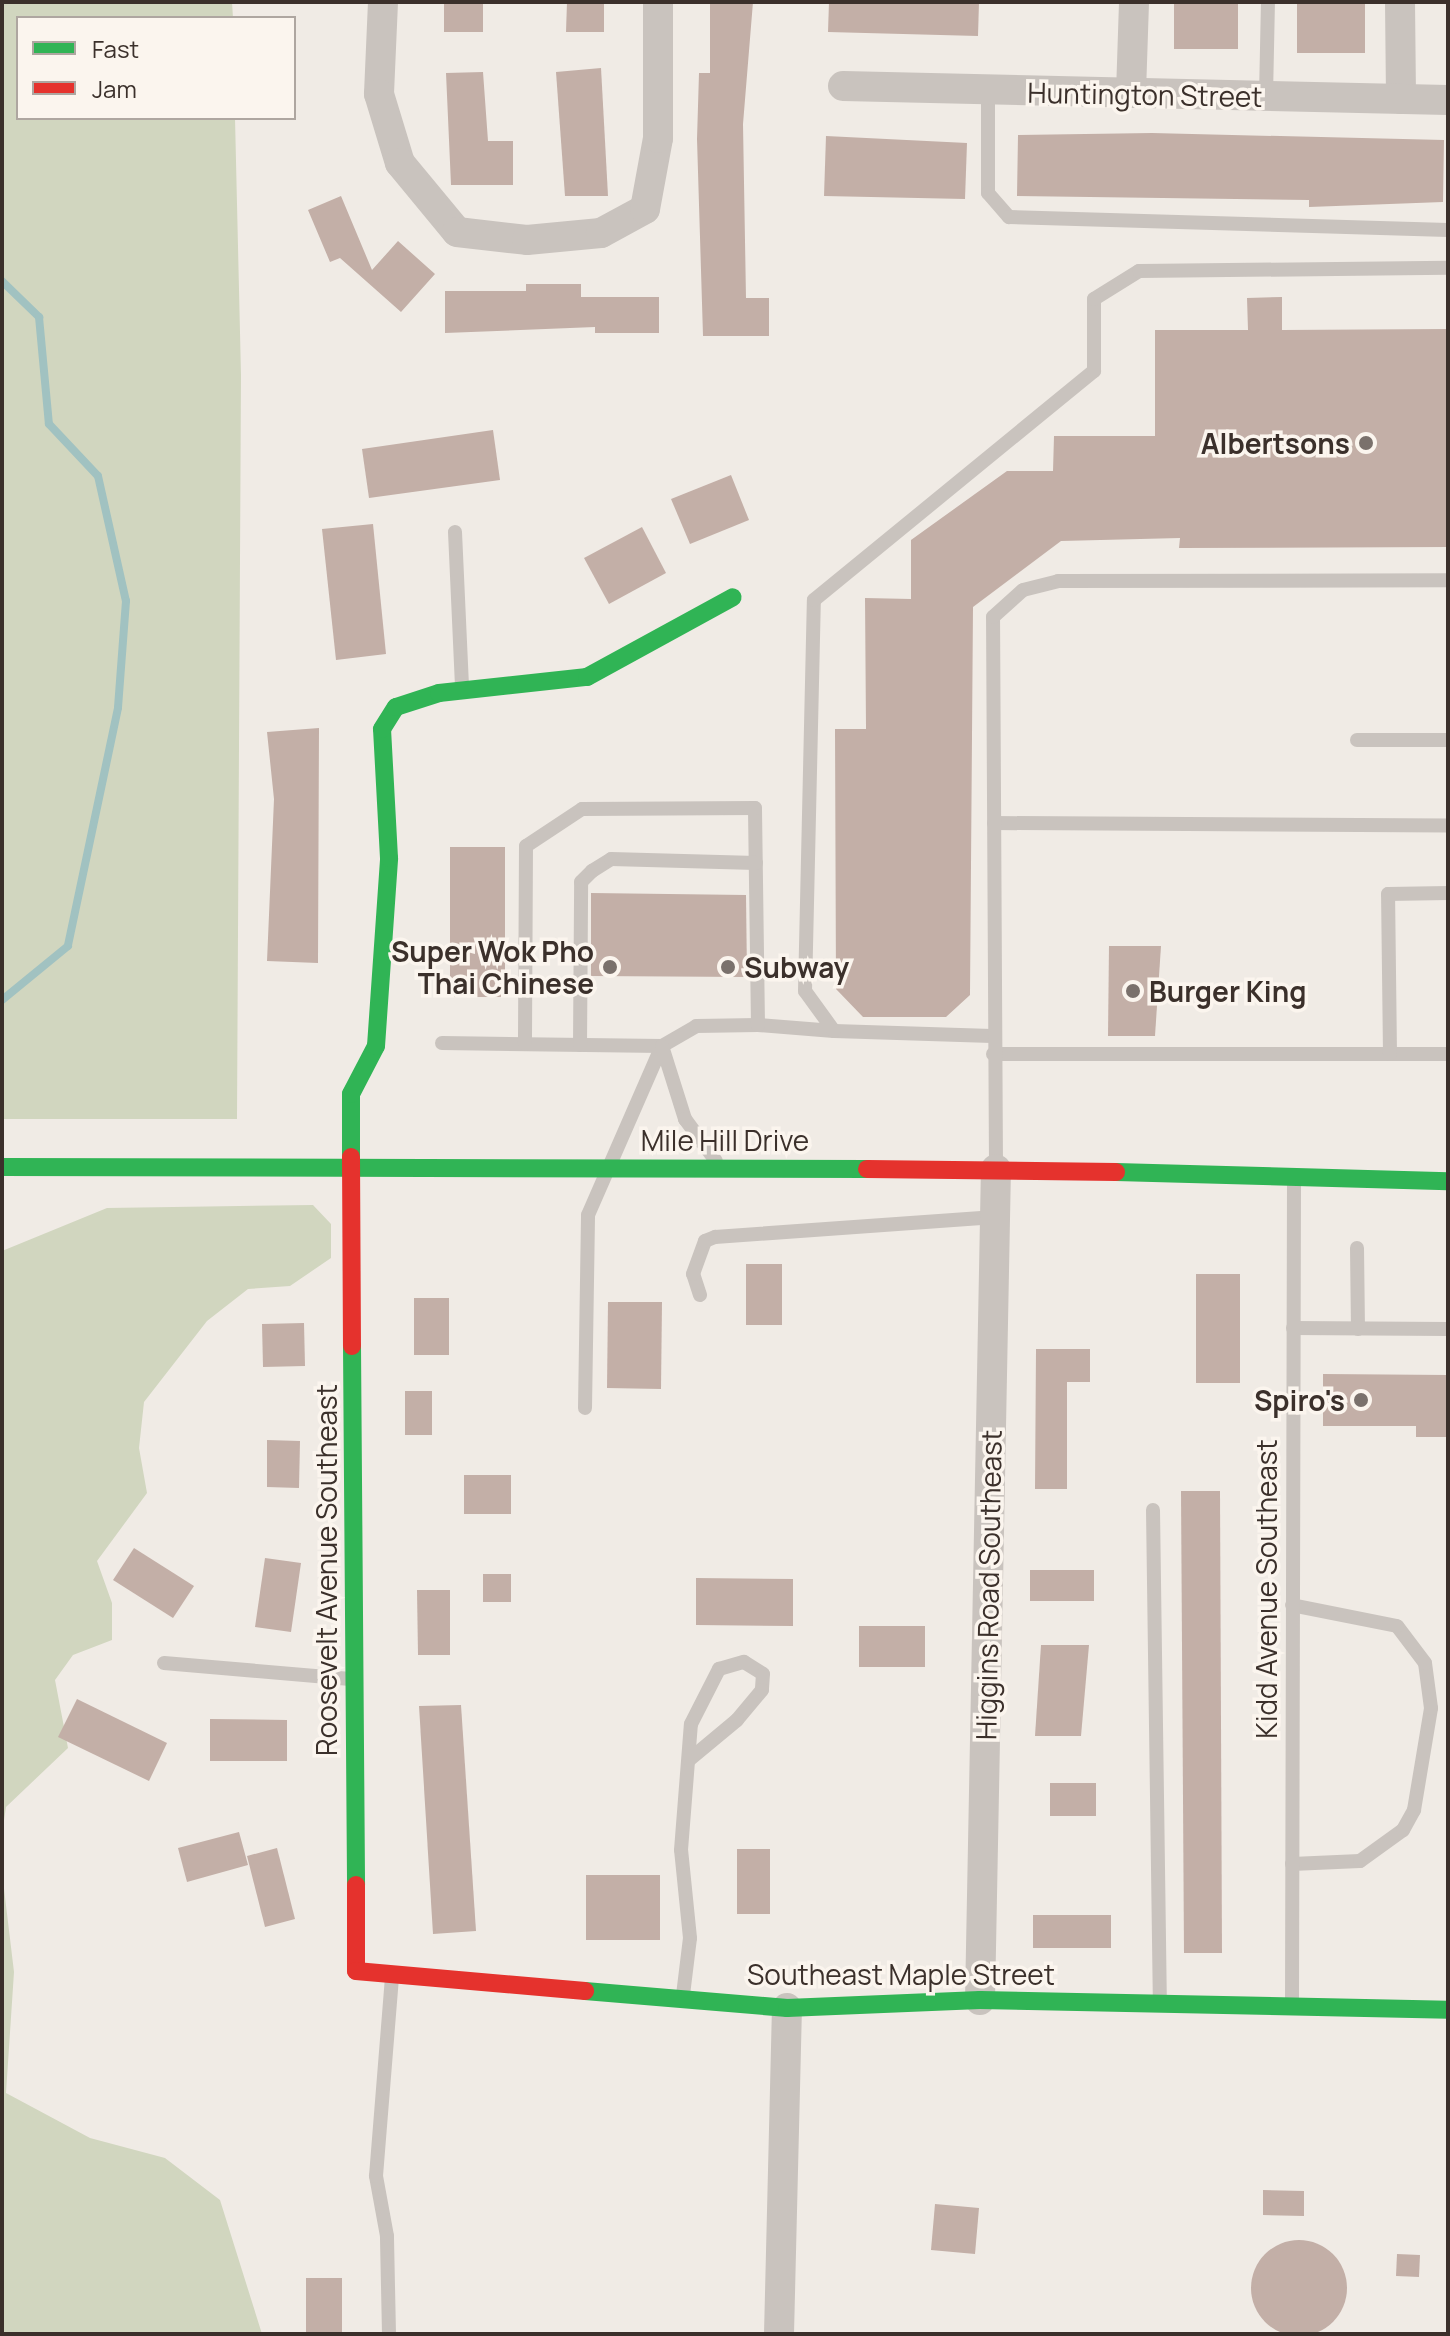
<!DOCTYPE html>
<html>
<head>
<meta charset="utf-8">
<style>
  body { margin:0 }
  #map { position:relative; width:1450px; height:2336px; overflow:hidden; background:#f0ebe5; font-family:Manrope,sans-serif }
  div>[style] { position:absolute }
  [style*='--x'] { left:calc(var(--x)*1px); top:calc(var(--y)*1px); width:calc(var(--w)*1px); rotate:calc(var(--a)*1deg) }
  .green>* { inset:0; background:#d1d6bf }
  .stream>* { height:8px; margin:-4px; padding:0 4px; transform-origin:4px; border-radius:4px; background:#a1c2c1 }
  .building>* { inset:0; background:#c3afa7 }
  .round { border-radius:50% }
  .lane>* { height:14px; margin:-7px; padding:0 7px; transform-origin:7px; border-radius:7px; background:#c9c3be }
  .street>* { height:30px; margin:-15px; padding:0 15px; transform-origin:15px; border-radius:15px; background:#c9c3be }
  .fast>* { height:18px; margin:-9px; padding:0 9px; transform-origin:9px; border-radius:9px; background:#30b455 }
  .jam>* { height:18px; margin:-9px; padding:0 9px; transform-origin:9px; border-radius:9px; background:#e5322d }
  .dots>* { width:22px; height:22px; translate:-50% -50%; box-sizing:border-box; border:4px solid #fbf5ee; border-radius:50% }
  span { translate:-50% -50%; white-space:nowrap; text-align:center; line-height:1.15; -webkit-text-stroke:7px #fbf5ee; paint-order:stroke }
  .street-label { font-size:28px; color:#3b302b }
  .poi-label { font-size:28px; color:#3b302b; font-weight:700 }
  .right { translate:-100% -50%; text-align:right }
  .left { translate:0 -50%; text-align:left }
  .frame { position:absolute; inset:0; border:4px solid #3b302b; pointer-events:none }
  .legend { position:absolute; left:16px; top:16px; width:280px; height:104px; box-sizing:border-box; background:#fbf5ee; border:2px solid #aea6a0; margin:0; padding:10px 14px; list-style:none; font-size:24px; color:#3b302b }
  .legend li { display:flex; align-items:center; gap:16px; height:40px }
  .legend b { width:40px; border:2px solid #aea6a0 }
</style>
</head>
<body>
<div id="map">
  <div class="green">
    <div style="clip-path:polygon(2px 2px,232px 2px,233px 18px,18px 18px,18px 118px,235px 118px,241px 375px,237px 1119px,2px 1119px)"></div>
    <div style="clip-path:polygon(313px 1205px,331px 1224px,331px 1258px,290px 1286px,248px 1289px,207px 1321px,144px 1402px,139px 1448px,147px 1493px,97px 1561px,112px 1603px,112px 1640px,73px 1655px,55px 1680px,68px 1748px,6px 1807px,2px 1834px,2px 1251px,107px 1208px)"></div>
    <div style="clip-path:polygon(2px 1872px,14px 1972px,6px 2093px,90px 2138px,165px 2158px,220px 2200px,262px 2334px,2px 2334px)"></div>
  </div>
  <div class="stream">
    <div style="--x:2;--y:281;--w:52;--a:44.2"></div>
    <div style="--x:39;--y:317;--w:107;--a:84.7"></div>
    <div style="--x:49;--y:424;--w:71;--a:46.7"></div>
    <div style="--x:98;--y:476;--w:128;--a:77.4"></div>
    <div style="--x:126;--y:601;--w:107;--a:94.3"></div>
    <div style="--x:118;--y:708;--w:243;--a:101.9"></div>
    <div style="--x:68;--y:946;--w:85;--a:140.7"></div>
  </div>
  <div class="building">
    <div style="clip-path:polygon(444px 2px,483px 2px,483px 32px,444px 32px)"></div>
    <div style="clip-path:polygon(567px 2px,604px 2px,604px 32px,566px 32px)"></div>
    <div style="clip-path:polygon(710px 2px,753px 2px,743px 124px,746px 298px,769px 298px,769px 336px,703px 336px,697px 139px,699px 73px,710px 73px)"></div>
    <div style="clip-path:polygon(829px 2px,979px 2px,978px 36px,828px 32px)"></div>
    <div style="clip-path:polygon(1174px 2px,1238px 2px,1238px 49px,1174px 49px)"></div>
    <div style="clip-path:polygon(1297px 2px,1365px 2px,1365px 53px,1297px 53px)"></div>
    <div style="clip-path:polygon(601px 68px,608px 196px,565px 196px,556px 72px)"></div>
    <div style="clip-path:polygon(483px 72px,488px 141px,513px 141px,513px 185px,451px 185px,446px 73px)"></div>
    <div style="clip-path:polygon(1152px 133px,1444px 140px,1443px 202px,1309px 207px,1309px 200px,1017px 196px,1018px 135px)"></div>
    <div style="clip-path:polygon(826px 136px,967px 143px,965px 199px,824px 196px)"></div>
    <div style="clip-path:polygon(341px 196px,372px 270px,398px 241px,435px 274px,401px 312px,340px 258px,330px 262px,308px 210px)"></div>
    <div style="clip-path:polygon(526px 284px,581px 284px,581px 297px,659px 297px,659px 333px,595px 333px,595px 327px,445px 333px,445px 291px,526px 291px)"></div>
    <div style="clip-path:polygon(1282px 297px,1282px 330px,1448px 329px,1448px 547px,1179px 548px,1180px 538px,1061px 541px,973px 607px,970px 995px,946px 1017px,863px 1017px,836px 989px,835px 729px,866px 729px,865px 598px,911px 599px,911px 540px,1007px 471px,1053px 471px,1054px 436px,1155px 436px,1155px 330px,1248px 330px,1247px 298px)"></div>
    <div style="clip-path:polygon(493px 430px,500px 480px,369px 498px,362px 449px)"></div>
    <div style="clip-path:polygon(731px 475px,749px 520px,690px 544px,671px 499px)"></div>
    <div style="clip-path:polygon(373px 524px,386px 654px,336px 660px,322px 529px)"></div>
    <div style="clip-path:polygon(642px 527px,666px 573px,609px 604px,584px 558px)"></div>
    <div style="clip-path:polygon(319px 728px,318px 963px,267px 961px,274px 799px,267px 732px)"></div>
    <div style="clip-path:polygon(450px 847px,505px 847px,505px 997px,450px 997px)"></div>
    <div style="clip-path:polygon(591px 893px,746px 895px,747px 977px,591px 976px)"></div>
    <div style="clip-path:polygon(1109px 946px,1161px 946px,1155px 1036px,1108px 1036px)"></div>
    <div style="clip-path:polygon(746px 1264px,782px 1264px,782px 1325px,746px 1325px)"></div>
    <div style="clip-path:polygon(1196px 1274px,1240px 1274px,1240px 1383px,1196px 1383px)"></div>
    <div style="clip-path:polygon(414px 1298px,449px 1298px,449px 1355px,414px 1355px)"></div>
    <div style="clip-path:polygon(608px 1302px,662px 1302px,661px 1389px,607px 1388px)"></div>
    <div style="clip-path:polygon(304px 1323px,305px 1366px,263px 1367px,262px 1324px)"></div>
    <div style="clip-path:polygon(1036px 1349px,1090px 1349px,1090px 1382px,1067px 1382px,1067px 1489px,1035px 1489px)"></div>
    <div style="clip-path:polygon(1323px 1374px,1448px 1375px,1448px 1437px,1416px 1437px,1416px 1426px,1323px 1426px)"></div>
    <div style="clip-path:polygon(405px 1391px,432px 1391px,432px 1435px,405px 1435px)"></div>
    <div style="clip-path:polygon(267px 1440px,300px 1441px,299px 1488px,267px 1487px)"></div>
    <div style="clip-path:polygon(464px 1475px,511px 1475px,511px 1514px,464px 1514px)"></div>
    <div style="clip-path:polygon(1181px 1491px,1220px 1491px,1222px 1953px,1184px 1953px)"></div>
    <div style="clip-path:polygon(134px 1548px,194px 1586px,173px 1618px,113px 1580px)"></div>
    <div style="clip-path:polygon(265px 1558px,301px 1563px,291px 1632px,255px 1627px)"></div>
    <div style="clip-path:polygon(1030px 1570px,1094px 1570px,1094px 1601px,1030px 1601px)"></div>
    <div style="clip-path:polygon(483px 1574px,511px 1574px,511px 1602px,483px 1602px)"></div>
    <div style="clip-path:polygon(696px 1578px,793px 1579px,793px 1626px,696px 1625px)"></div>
    <div style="clip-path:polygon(417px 1590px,450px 1590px,450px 1655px,418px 1655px)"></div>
    <div style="clip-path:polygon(859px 1626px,925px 1626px,925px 1667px,859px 1667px)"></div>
    <div style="clip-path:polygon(1041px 1645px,1089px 1645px,1081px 1736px,1035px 1736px)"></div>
    <div style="clip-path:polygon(77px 1699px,167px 1743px,149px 1781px,58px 1737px)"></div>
    <div style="clip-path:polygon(461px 1705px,476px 1931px,433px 1934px,419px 1706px)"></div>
    <div style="clip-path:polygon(210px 1719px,287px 1720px,287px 1761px,210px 1761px)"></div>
    <div style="clip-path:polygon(1050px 1783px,1096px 1783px,1096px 1816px,1050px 1816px)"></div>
    <div style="clip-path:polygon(239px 1832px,248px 1865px,187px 1882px,178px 1848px)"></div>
    <div style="clip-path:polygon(277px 1848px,295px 1919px,265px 1927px,247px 1856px)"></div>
    <div style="clip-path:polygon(737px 1849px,770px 1849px,770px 1914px,737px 1914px)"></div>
    <div style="clip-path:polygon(586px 1875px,660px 1875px,660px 1940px,586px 1940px)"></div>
    <div style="clip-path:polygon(1033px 1915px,1111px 1915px,1111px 1948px,1033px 1948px)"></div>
    <div style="clip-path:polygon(1263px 2190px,1304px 2191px,1304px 2216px,1263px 2215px)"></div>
    <div style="clip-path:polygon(935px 2204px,979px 2208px,975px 2254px,931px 2250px)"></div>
    <div class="round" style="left:1251px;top:2240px;width:96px;height:96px"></div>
    <div style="clip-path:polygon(1397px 2254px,1420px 2255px,1419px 2277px,1396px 2276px)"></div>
    <div style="clip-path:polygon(306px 2278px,342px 2278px,342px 2334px,306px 2334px)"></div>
  </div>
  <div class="lane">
    <div style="--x:988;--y:90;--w:103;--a:90"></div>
    <div style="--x:988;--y:193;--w:32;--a:49"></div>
    <div style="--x:1009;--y:217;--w:439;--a:1.7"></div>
    <div style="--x:1266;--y:96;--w:94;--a:-88.8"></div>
    <div style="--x:455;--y:532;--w:154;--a:87.4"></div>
    <div style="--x:1357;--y:740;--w:91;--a:0"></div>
    <div style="--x:994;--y:823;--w:454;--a:0.3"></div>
    <div style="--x:758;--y:1025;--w:76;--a:4.5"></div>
    <div style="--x:992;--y:1036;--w:158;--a:-178.2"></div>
    <div style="--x:834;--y:1031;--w:49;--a:-125.9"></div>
    <div style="--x:805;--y:991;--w:391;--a:-88.7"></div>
    <div style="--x:814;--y:600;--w:362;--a:-39.3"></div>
    <div style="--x:1094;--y:371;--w:72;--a:-90"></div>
    <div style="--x:1094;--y:299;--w:53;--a:-31.9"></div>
    <div style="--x:1139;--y:271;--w:309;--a:-0.6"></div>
    <div style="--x:442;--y:1043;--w:220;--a:0.8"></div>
    <div style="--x:662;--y:1046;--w:39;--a:-30"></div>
    <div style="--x:696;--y:1026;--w:62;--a:-0.9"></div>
    <div style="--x:758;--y:1025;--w:217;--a:-90.8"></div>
    <div style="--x:755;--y:808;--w:173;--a:179.7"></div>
    <div style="--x:582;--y:809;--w:67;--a:146.5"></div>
    <div style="--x:526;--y:846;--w:198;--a:90.3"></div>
    <div style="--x:580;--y:1045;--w:163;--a:-89.6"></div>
    <div style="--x:581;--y:882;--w:16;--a:-45"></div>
    <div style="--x:592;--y:871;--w:22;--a:-32"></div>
    <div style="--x:611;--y:859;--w:145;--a:1.6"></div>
    <div style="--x:993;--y:1054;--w:455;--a:0"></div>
    <div style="--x:1390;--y:1054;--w:160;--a:-90.7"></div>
    <div style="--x:1388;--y:894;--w:60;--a:-1"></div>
    <div style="--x:996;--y:1166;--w:549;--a:-90.31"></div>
    <div style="--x:993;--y:617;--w:40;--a:-42"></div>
    <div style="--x:1023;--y:590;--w:36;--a:-14"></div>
    <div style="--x:1058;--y:581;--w:390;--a:-0.1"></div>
    <div style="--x:1357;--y:1248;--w:81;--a:89.3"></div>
    <div style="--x:700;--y:1295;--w:22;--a:-108"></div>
    <div style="--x:693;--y:1274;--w:35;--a:-70"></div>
    <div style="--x:705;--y:1241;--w:11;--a:-22"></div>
    <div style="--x:715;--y:1237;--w:281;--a:-4.1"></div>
    <div style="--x:1293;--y:1328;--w:155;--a:0.4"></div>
    <div style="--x:585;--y:1408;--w:193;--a:-89.1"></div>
    <div style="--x:588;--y:1215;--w:184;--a:-66.4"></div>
    <div style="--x:662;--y:1046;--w:77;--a:72.5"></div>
    <div style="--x:685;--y:1119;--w:52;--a:53.6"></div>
    <div style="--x:1153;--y:1510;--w:491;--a:89.2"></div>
    <div style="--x:164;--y:1663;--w:187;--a:4.9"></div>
    <div style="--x:1292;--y:1864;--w:68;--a:-2.5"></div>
    <div style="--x:1360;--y:1861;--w:53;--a:-35.8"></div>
    <div style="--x:1403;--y:1830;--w:23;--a:-61"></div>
    <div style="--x:1414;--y:1810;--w:103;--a:-80.5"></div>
    <div style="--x:1431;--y:1708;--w:45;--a:-97.6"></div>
    <div style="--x:1425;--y:1663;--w:46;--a:-127.1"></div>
    <div style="--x:1397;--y:1626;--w:107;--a:-168.7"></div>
    <div style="--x:683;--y:1995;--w:57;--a:-83"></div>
    <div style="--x:690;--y:1938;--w:88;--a:-95.8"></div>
    <div style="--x:681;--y:1850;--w:126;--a:-85.5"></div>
    <div style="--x:691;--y:1724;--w:62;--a:-63"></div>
    <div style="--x:719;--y:1669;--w:26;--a:-16"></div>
    <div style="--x:744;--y:1662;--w:22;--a:32"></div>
    <div style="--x:763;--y:1674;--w:16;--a:94"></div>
    <div style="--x:762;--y:1690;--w:39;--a:130"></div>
    <div style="--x:737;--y:1720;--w:62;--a:140.2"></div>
    <div style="--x:1292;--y:2002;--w:819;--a:-89.86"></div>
    <div style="--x:389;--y:2334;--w:98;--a:-91.2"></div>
    <div style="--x:387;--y:2236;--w:61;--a:-100.4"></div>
    <div style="--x:376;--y:2176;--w:198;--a:-85.4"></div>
  </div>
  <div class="street">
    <div style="--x:383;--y:2;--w:92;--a:92.5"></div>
    <div style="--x:379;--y:94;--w:72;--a:73.1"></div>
    <div style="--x:400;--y:163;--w:89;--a:50.4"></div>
    <div style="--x:457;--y:232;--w:70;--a:6.5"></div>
    <div style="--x:527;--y:240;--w:74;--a:-5.4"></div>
    <div style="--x:601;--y:233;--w:50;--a:-28.6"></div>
    <div style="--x:645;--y:209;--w:72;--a:-79.6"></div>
    <div style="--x:658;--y:138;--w:136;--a:-90"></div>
    <div style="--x:1400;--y:2;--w:97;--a:89.4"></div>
    <div style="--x:843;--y:86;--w:605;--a:1.33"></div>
    <div style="--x:1131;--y:93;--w:91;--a:-88.1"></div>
    <div style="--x:980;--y:2000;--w:831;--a:-88.9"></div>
    <div style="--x:779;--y:2334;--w:326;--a:-88.6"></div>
  </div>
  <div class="fast">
    <div style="--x:351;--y:1157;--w:63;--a:-90"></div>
    <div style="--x:351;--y:1094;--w:54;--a:-62.5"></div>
    <div style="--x:376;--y:1046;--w:188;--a:-86"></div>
    <div style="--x:389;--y:858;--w:129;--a:-93.1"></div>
    <div style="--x:382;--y:729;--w:26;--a:-58"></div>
    <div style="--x:396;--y:707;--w:45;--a:-18"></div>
    <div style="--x:439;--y:693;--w:149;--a:-6.2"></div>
    <div style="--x:587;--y:677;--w:166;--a:-28.7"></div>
    <div style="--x:2;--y:1167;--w:865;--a:0.13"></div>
    <div style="--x:1116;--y:1172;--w:332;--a:1.6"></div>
    <div style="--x:352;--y:1346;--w:539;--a:89.57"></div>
    <div style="--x:585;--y:1991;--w:203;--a:4.8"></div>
    <div style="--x:787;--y:2008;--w:193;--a:-2.4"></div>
    <div style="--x:980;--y:2000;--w:468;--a:1.2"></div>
  </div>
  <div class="jam">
    <div style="--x:351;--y:1157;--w:189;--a:89.7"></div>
    <div style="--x:867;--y:1169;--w:249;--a:0.7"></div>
    <div style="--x:356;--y:1885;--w:86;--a:90"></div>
    <div style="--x:356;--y:1971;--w:230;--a:5"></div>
  </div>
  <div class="dots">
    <div style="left:1366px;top:443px;background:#7a716c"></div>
    <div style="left:610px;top:967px;background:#7a716c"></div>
    <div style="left:728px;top:967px;background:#7a716c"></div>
    <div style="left:1133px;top:991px;background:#7a716c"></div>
    <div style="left:1361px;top:1400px;background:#7a716c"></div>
  </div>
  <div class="street-label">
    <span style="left:1145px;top:94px;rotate:1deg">Huntington Street</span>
    <span style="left:725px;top:1140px">Mile Hill Drive</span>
    <span style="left:326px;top:1570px;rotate:-90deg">Roosevelt Avenue Southeast</span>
    <span style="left:988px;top:1585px;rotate:-89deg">Higgins Road Southeast</span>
    <span style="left:1266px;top:1589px;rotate:-90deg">Kidd Avenue Southeast</span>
    <span style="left:901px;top:1974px">Southeast Maple Street</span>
  </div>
  <div class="poi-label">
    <span class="right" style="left:1350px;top:443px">Albertsons</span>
    <span class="right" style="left:594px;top:967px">Super Wok Pho<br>Thai Chinese</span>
    <span class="left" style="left:744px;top:967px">Subway</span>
    <span class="left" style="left:1149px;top:991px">Burger King</span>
    <span class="right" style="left:1345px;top:1400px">Spiro's</span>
  </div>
  <div class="frame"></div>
  <ul class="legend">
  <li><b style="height:10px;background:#30b455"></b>Fast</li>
  <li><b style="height:10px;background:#e5322d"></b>Jam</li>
  </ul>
</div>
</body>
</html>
